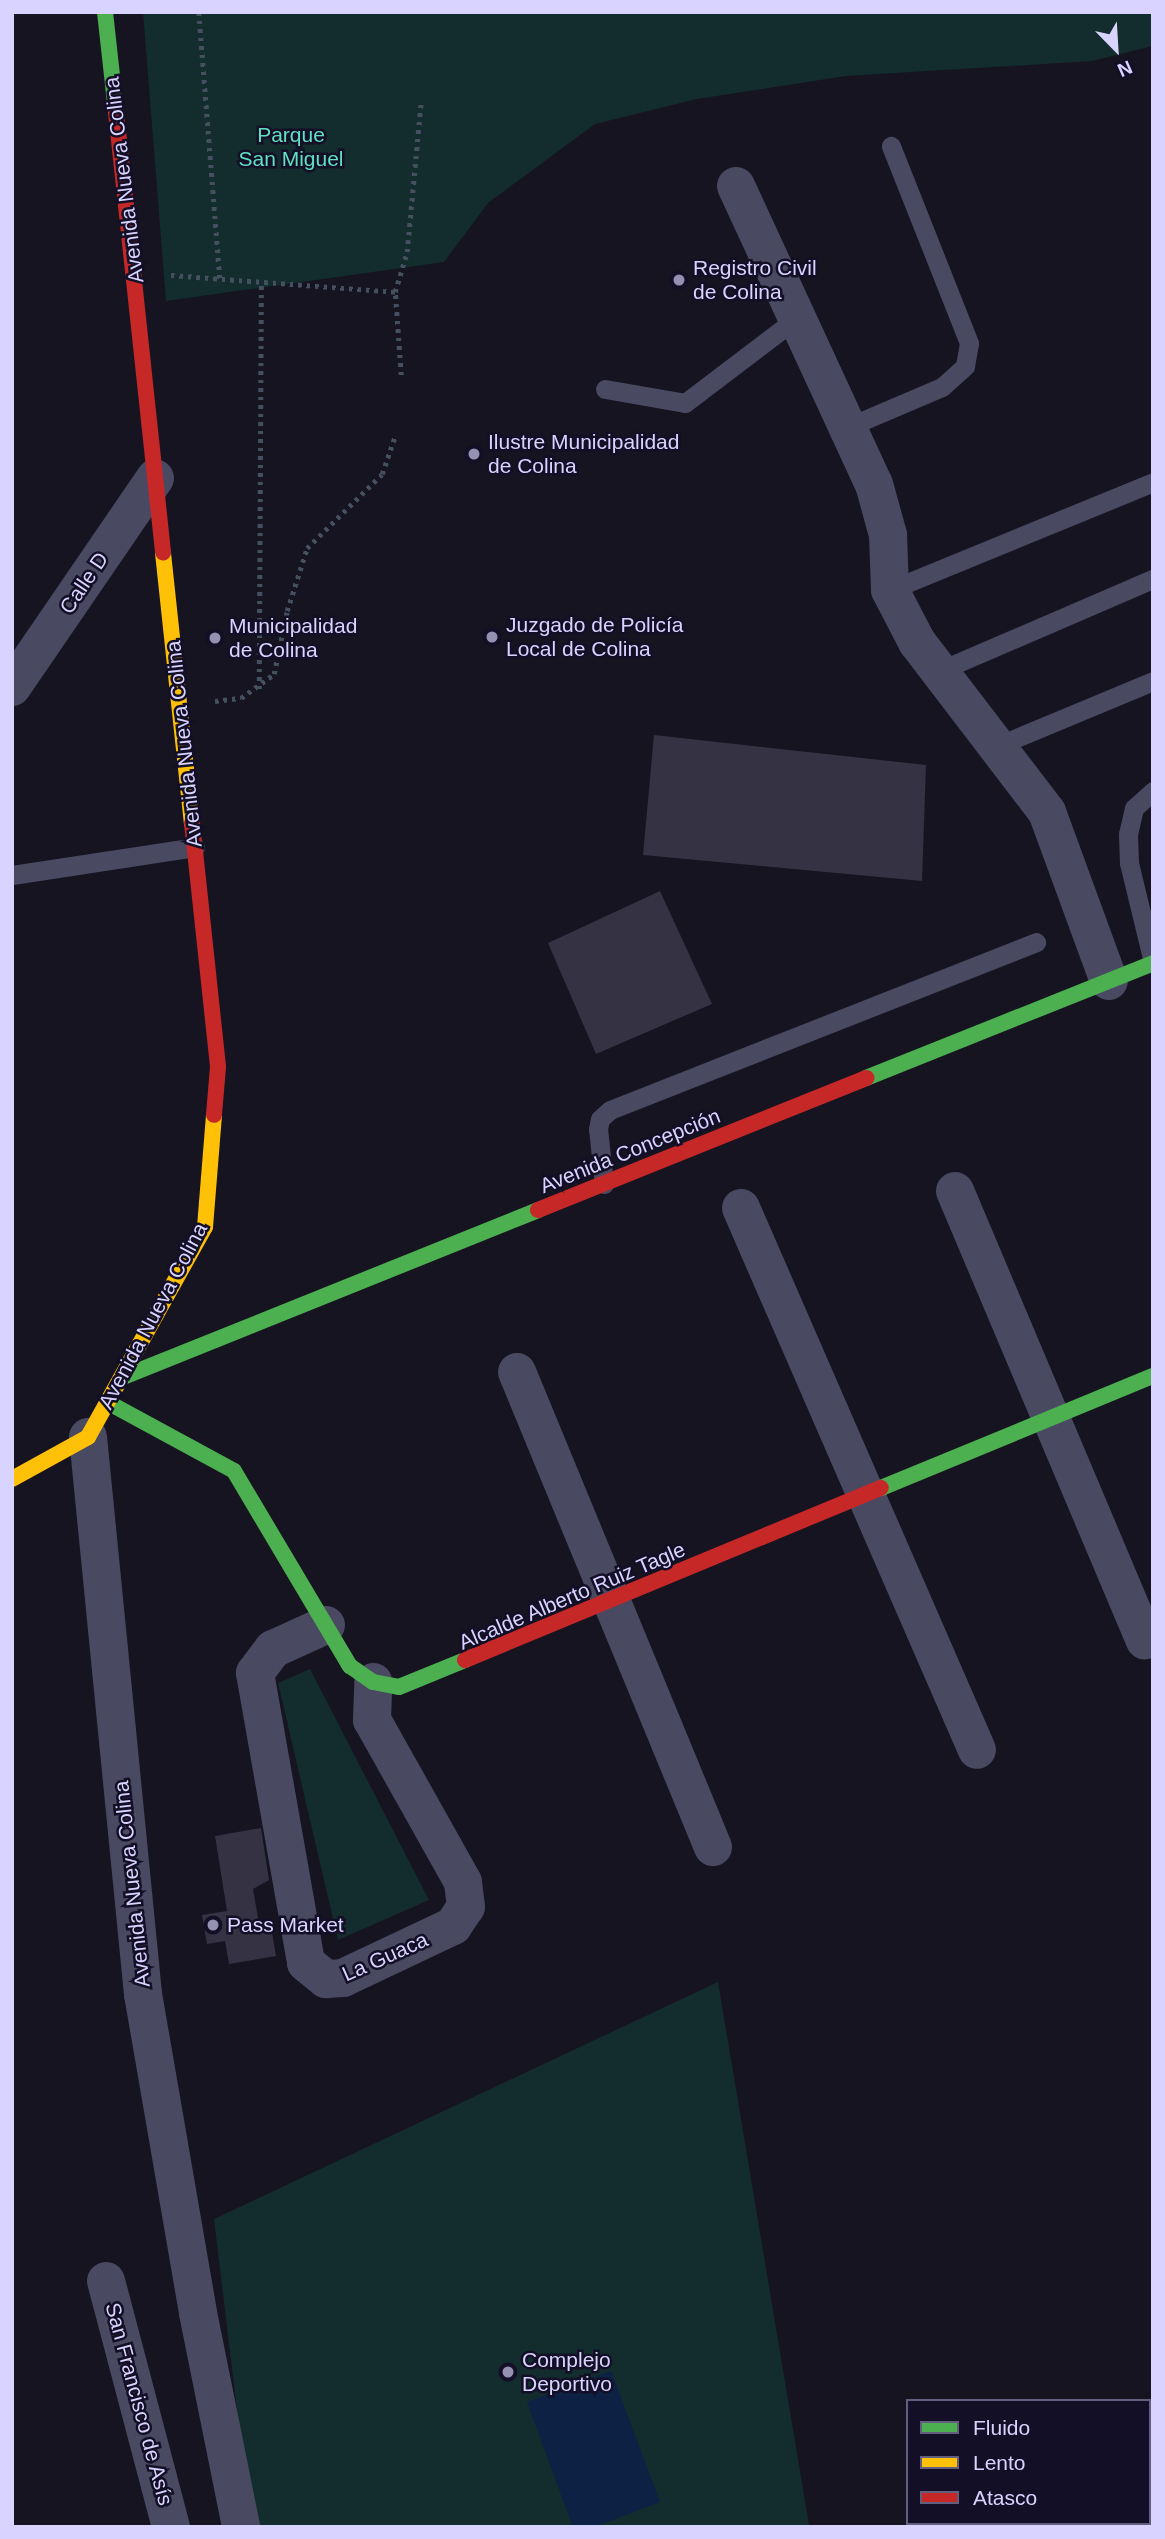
<!DOCTYPE html>
<html>
<head>
<meta charset="utf-8">
<style>
  body { margin:0 }
  #map { position:relative; width:1165px; height:2539px; overflow:hidden; background:#161421; font-family:Arial,sans-serif }
  div>[style] { position:absolute }
  [style*='--x'] { left:calc(var(--x)*1px); top:calc(var(--y)*1px); width:calc(var(--w)*1px); rotate:calc(var(--a)*1deg) }
  .green>* { inset:0; background:#132c2d }
  .water>* { inset:0; background:#0d2144 }
  .building>* { inset:0; background:#343243 }
  .path>* { height:4.5px; margin-top:-2.25px; transform-origin:0; background:repeating-linear-gradient(90deg,#44505f 0 3.5px,transparent 0 8.5px) }
  .lane>* { height:19px; margin:-9.5px; padding:0 9.5px; transform-origin:9.5px; border-radius:9.5px; background:#4a4962 }
  .street>* { height:38px; margin:-19px; padding:0 19px; transform-origin:19px; border-radius:19px; background:#4a4962 }
  .fast>* { height:16px; margin:-8px; padding:0 8px; transform-origin:8px; border-radius:8px; background:#4caf50 }
  .slow>* { height:16px; margin:-8px; padding:0 8px; transform-origin:8px; border-radius:8px; background:#ffc107 }
  .jam>* { height:16px; margin:-8px; padding:0 8px; transform-origin:8px; border-radius:8px; background:#c62828 }
  .dots>* { width:19px; height:19px; translate:-50% -50%; box-sizing:border-box; border:4px solid #130f26; border-radius:50% }
  span { translate:-50% -50%; white-space:nowrap; text-align:center; line-height:1.15; -webkit-text-stroke:5px #130f26; paint-order:stroke }
  .park-label { font-size:21px; color:#5fe0c0 }
  .street-label { font-size:21px; color:#d9d4ff }
  .poi-label { font-size:21px; color:#d9d4ff }
  .left { translate:0 -50%; text-align:left }
  .frame { position:absolute; inset:0; border:14px solid #d9d4ff; pointer-events:none }
  .legend { position:absolute; left:906px; top:2399px; width:245px; height:126px; box-sizing:border-box; background:#130f26; border:2px solid #625e7d; margin:0; padding:9px 12px; list-style:none; font-size:21px; color:#d9d4ff }
  .legend li { display:flex; align-items:center; gap:14px; height:35px }
  .legend b { width:35px; border:2px solid #625e7d }
  .north { position:absolute; left:1081px; top:14px; width:70px; height:70px; -webkit-text-stroke:5px #130f26; paint-order:stroke; rotate:156deg; font-size:19px; font-weight:700; line-height:28px; text-align:center; color:#d9d4ff }
  .north::after { content:''; display:block; margin:auto; width:24px; height:32px; background:#d9d4ff; clip-path:polygon(50% 0,100% 100%,50% 72%,0 100%) }
</style>
</head>
<body>
<div id="map">
  <div class="green">
    <div style="clip-path:polygon(143px 12px,1153px 12px,1153px 46px,1092px 61px,846px 76px,697px 99px,595px 124px,488px 203px,444px 262px,166px 301px)"></div>
    <div style="clip-path:polygon(310px 1669px,429px 1900px,338px 1940px,278px 1683px)"></div>
    <div style="clip-path:polygon(718px 1982px,809px 2525px,251px 2527px,214px 2219px)"></div>
  </div>
  <div class="water">
    <div style="clip-path:polygon(611px 2371px,660px 2502px,594px 2527px,573px 2527px,527px 2402px)"></div>
  </div>
  <div class="building">
    <div style="clip-path:polygon(654px 735px,926px 765px,922px 881px,643px 855px)"></div>
    <div style="clip-path:polygon(660px 891px,712px 1004px,596px 1054px,548px 943px)"></div>
    <div style="clip-path:polygon(261px 1828px,269px 1880px,253px 1889px,260px 1929px,271px 1927px,276px 1956px,229px 1964px,225px 1941px,207px 1944px,202px 1915px,227px 1911px,215px 1836px)"></div>
  </div>
  <div class="path">
    <div style="--x:199;--y:12;--w:268;--a:85.5"></div>
    <div style="--x:171;--y:275;--w:225;--a:4.3"></div>
    <div style="--x:401;--y:375;--w:83;--a:-94.1"></div>
    <div style="--x:395;--y:292;--w:42;--a:-73.3"></div>
    <div style="--x:407;--y:252;--w:152;--a:-84.7"></div>
    <div style="--x:259;--y:689;--w:407;--a:-89.7"></div>
    <div style="--x:215;--y:701;--w:26;--a:-7"></div>
    <div style="--x:241;--y:698;--w:41;--a:-36"></div>
    <div style="--x:274;--y:674;--w:64;--a:-78.3"></div>
    <div style="--x:287;--y:611;--w:66;--a:-72.4"></div>
    <div style="--x:307;--y:548;--w:105;--a:-44.6"></div>
    <div style="--x:382;--y:474;--w:39;--a:-71"></div>
  </div>
  <div class="lane">
    <div style="--x:605;--y:389;--w:81;--a:9.9"></div>
    <div style="--x:685;--y:403;--w:141;--a:-37.2"></div>
    <div style="--x:848;--y:427;--w:102;--a:-23.1"></div>
    <div style="--x:942;--y:387;--w:31;--a:-42"></div>
    <div style="--x:965;--y:366;--w:23;--a:-80"></div>
    <div style="--x:969;--y:343;--w:212;--a:-111.6"></div>
    <div style="--x:890;--y:590;--w:284;--a:-22.3"></div>
    <div style="--x:939;--y:671;--w:233;--a:-23.3"></div>
    <div style="--x:997;--y:746;--w:169;--a:-22.6"></div>
    <div style="--x:1153;--y:791;--w:25;--a:138"></div>
    <div style="--x:1134;--y:808;--w:27;--a:103"></div>
    <div style="--x:1128;--y:834;--w:29;--a:88"></div>
    <div style="--x:1129;--y:863;--w:102;--a:76.4"></div>
    <div style="--x:12;--y:875;--w:185;--a:-8.7"></div>
    <div style="--x:604;--y:1184;--w:55;--a:-96.2"></div>
    <div style="--x:598;--y:1129;--w:10;--a:-79"></div>
    <div style="--x:600;--y:1119;--w:13;--a:-42"></div>
    <div style="--x:610;--y:1110;--w:458;--a:-21.5"></div>
  </div>
  <div class="street">
    <div style="--x:736;--y:186;--w:328;--a:65.2"></div>
    <div style="--x:874;--y:484;--w:53;--a:74.6"></div>
    <div style="--x:888;--y:535;--w:55;--a:87.9"></div>
    <div style="--x:890;--y:590;--w:59;--a:62.6"></div>
    <div style="--x:917;--y:642;--w:214;--a:52.6"></div>
    <div style="--x:1047;--y:812;--w:180;--a:69.9"></div>
    <div style="--x:12;--y:687;--w:253;--a:-55.6"></div>
    <div style="--x:955;--y:1191;--w:488;--a:67.1"></div>
    <div style="--x:741;--y:1208;--w:591;--a:66.47"></div>
    <div style="--x:517;--y:1372;--w:514;--a:67.58"></div>
    <div style="--x:88;--y:1437;--w:560;--a:84.36"></div>
    <div style="--x:143;--y:1994;--w:324;--a:80.2"></div>
    <div style="--x:198;--y:2313;--w:218;--a:78.6"></div>
    <div style="--x:326;--y:1625;--w:58;--a:155.6"></div>
    <div style="--x:273;--y:1649;--w:30;--a:127"></div>
    <div style="--x:255;--y:1673;--w:294;--a:80"></div>
    <div style="--x:306;--y:1963;--w:26;--a:39"></div>
    <div style="--x:326;--y:1979;--w:17;--a:-3"></div>
    <div style="--x:343;--y:1978;--w:122;--a:-25.3"></div>
    <div style="--x:453;--y:1926;--w:23;--a:-56"></div>
    <div style="--x:466;--y:1907;--w:25;--a:-97"></div>
    <div style="--x:463;--y:1882;--w:186;--a:-119.3"></div>
    <div style="--x:372;--y:1720;--w:38;--a:-88"></div>
    <div style="--x:106;--y:2281;--w:254;--a:75.2"></div>
  </div>
  <div class="fast">
    <div style="--x:105;--y:12;--w:101;--a:83.7"></div>
    <div style="--x:866;--y:1078;--w:309;--a:-21.8"></div>
    <div style="--x:123;--y:1377;--w:447;--a:-21.9"></div>
    <div style="--x:109;--y:1403;--w:142;--a:28.5"></div>
    <div style="--x:234;--y:1471;--w:227;--a:59.3"></div>
    <div style="--x:350;--y:1666;--w:28;--a:35"></div>
    <div style="--x:373;--y:1682;--w:26;--a:11"></div>
    <div style="--x:399;--y:1687;--w:71;--a:-22.2"></div>
    <div style="--x:881;--y:1488;--w:294;--a:-22.4"></div>
  </div>
  <div class="slow">
    <div style="--x:163;--y:553;--w:272;--a:83.9"></div>
    <div style="--x:12;--y:1479;--w:87;--a:-28.9"></div>
    <div style="--x:88;--y:1437;--w:240;--a:-60.9"></div>
    <div style="--x:205;--y:1227;--w:112;--a:-85.4"></div>
  </div>
  <div class="jam">
    <div style="--x:116;--y:112;--w:443;--a:83.9"></div>
    <div style="--x:192;--y:823;--w:245;--a:83.9"></div>
    <div style="--x:218;--y:1067;--w:48;--a:94.8"></div>
    <div style="--x:538;--y:1210;--w:354;--a:-21.9"></div>
    <div style="--x:465;--y:1660;--w:450;--a:-22.5"></div>
  </div>
  <div class="dots">
    <div style="left:679px;top:280px;background:#9591b1"></div>
    <div style="left:474px;top:454px;background:#9591b1"></div>
    <div style="left:492px;top:637px;background:#9591b1"></div>
    <div style="left:215px;top:638px;background:#9591b1"></div>
    <div style="left:213px;top:1925px;background:#9591b1"></div>
    <div style="left:508px;top:2372px;background:#9591b1"></div>
  </div>
  <div class="park-label">
    <span style="left:291px;top:147px">Parque<br>San Miguel</span>
  </div>
  <div class="street-label">
    <span style="left:124px;top:180px;rotate:-97deg">Avenida Nueva Colina</span>
    <span style="left:84px;top:583px;rotate:-56deg">Calle D</span>
    <span style="left:184px;top:744px;rotate:-96deg">Avenida Nueva Colina</span>
    <span style="left:630px;top:1151px;rotate:-22deg">Avenida Concepción</span>
    <span style="left:153px;top:1316px;rotate:-62deg">Avenida Nueva Colina</span>
    <span style="left:572px;top:1596px;rotate:-23deg">Alcalde Alberto Ruiz Tagle</span>
    <span style="left:132px;top:1884px;rotate:-96deg">Avenida Nueva Colina</span>
    <span style="left:385px;top:1957px;rotate:-24deg">La Guaca</span>
    <span style="left:139px;top:2404px;rotate:75deg">San Francisco de Asís</span>
  </div>
  <div class="poi-label">
    <span class="left" style="left:693px;top:280px">Registro Civil<br>de Colina</span>
    <span class="left" style="left:488px;top:454px">Ilustre Municipalidad<br>de Colina</span>
    <span class="left" style="left:506px;top:637px">Juzgado de Policía<br>Local de Colina</span>
    <span class="left" style="left:229px;top:638px">Municipalidad<br>de Colina</span>
    <span class="left" style="left:227px;top:1925px">Pass Market</span>
    <span class="left" style="left:522px;top:2372px">Complejo<br>Deportivo</span>
  </div>
  <div class="frame"></div>
  <ul class="legend">
  <li><b style="height:9px;background:#4caf50"></b>Fluido</li>
  <li><b style="height:9px;background:#ffc107"></b>Lento</li>
  <li><b style="height:9px;background:#c62828"></b>Atasco</li>
  </ul>
  <div class="north">N</div>
</div>
</body>
</html>
